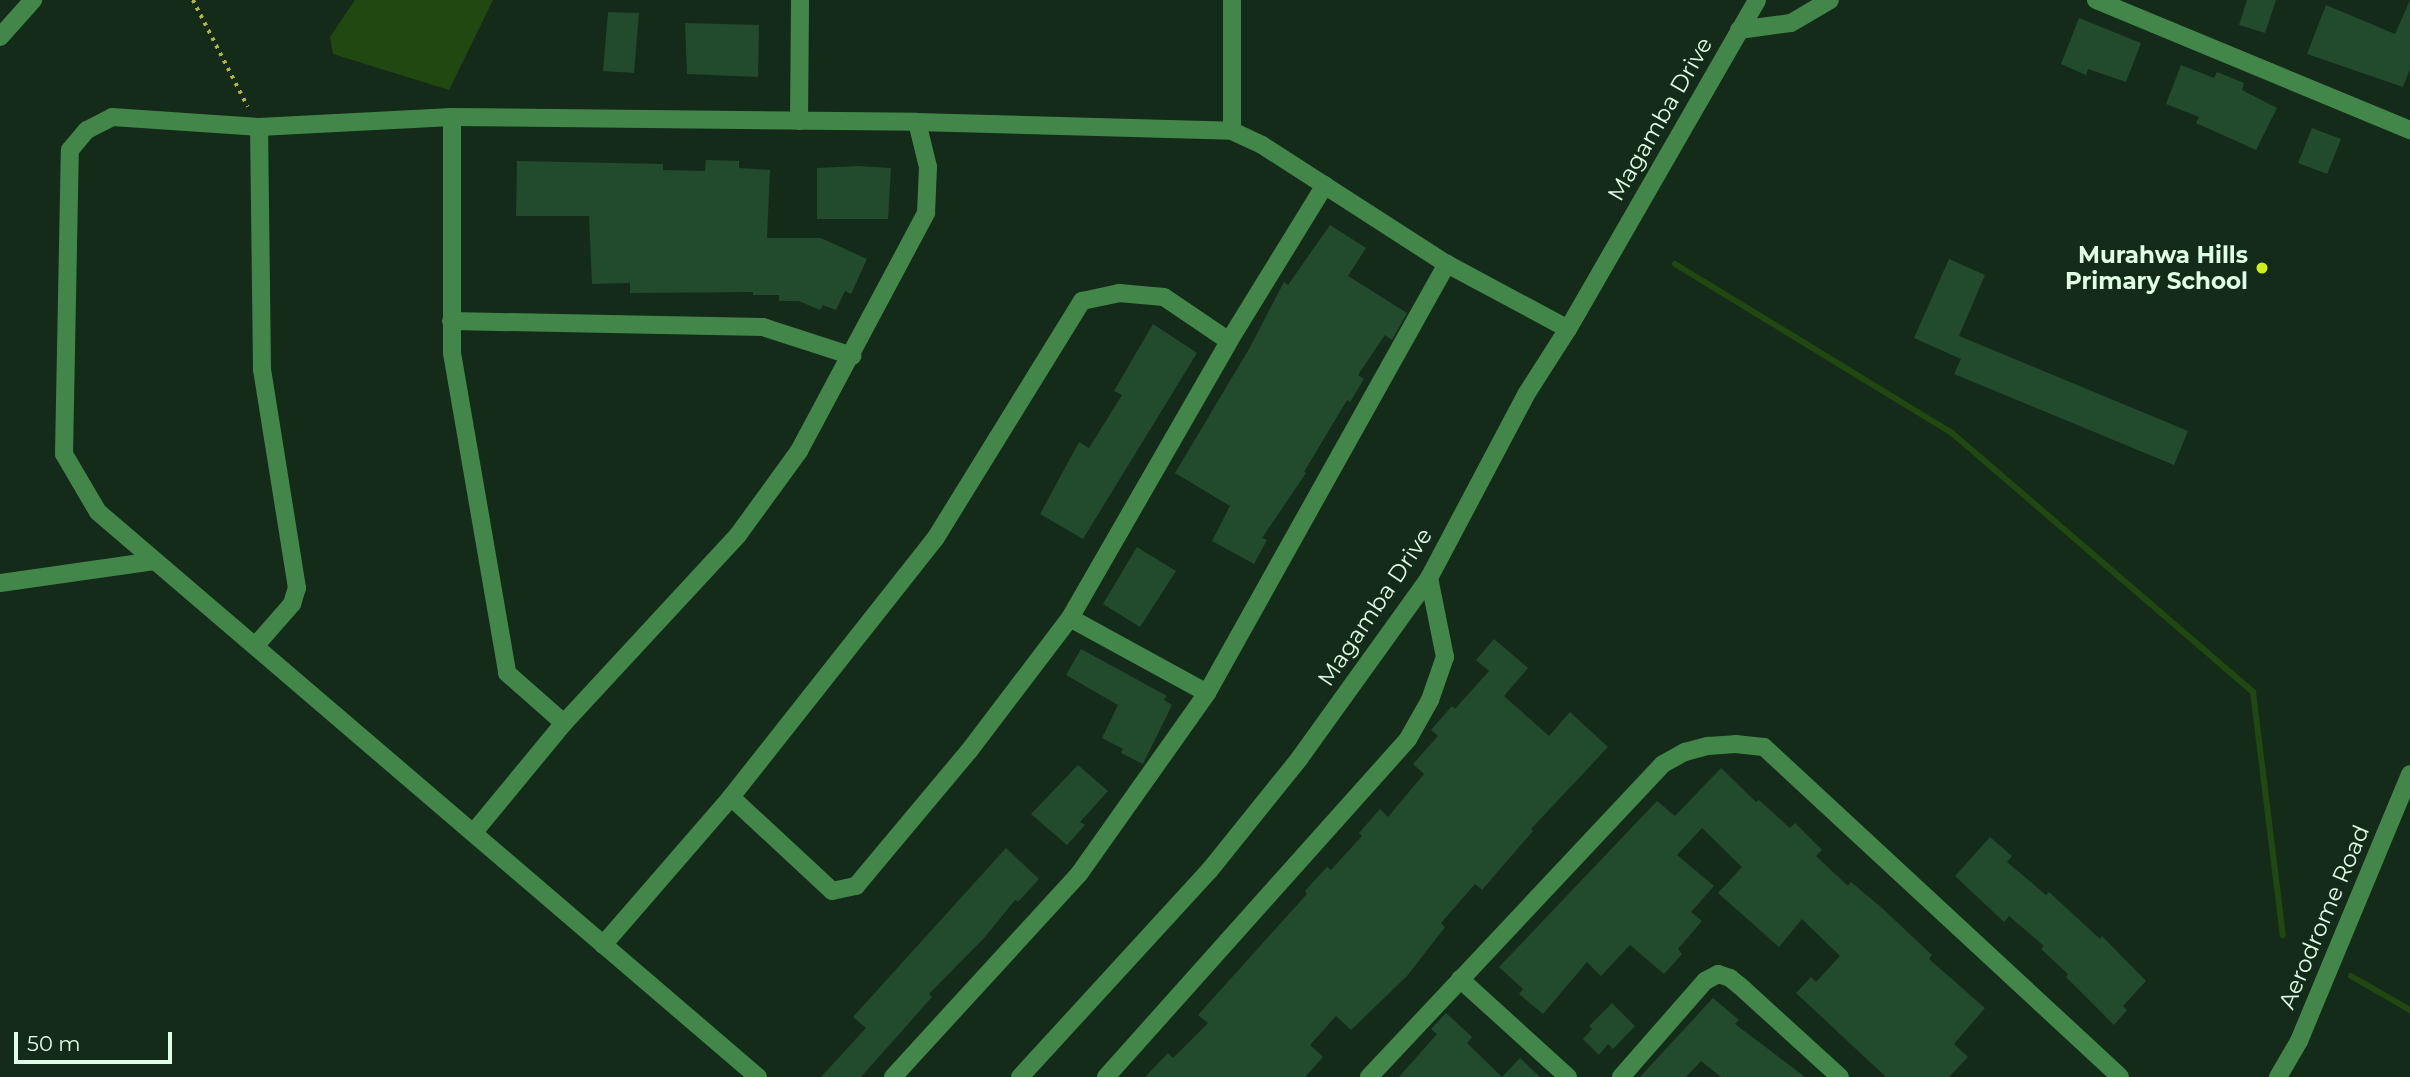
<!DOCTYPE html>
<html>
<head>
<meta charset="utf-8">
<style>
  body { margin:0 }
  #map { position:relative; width:2410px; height:1077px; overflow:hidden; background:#142b19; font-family:Montserrat,sans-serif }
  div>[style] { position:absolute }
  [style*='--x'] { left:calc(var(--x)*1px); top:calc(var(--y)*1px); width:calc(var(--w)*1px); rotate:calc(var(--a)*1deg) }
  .water>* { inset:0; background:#214810 }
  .stream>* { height:6px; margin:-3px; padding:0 3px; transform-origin:3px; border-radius:3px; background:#214810 }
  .building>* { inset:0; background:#214b2c }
  .path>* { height:3.5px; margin-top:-1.75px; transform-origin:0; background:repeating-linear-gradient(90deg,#b6b63b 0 3.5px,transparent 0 8.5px) }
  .minor>* { height:18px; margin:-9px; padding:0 9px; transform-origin:9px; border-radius:9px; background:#428749 }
  .dots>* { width:19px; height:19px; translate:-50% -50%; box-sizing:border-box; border:4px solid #142b19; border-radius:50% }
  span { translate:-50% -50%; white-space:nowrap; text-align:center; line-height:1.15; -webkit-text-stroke:6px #142b19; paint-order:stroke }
  .street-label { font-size:23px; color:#e0fde5 }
  .poi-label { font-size:23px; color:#e0fde5; font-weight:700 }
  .right { translate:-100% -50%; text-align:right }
  .scale { position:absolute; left:14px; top:1032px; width:158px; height:32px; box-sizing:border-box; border:4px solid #e0fde5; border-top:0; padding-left:9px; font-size:21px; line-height:24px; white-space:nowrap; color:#e0fde5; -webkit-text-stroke:5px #142b19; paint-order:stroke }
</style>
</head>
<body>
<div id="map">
  <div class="water">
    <div style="clip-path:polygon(355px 0,493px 0,449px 90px,333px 54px,330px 37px)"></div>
  </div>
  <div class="stream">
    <div style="--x:1675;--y:264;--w:324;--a:31.4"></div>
    <div style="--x:1952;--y:433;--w:397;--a:40.7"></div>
    <div style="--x:2253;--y:692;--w:245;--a:83"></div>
    <div style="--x:2351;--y:976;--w:68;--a:30"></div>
  </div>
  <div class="building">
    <div style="clip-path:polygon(2247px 0,2276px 0,2265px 33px,2239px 25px)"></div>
    <div style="clip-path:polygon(2410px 0,2410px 69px,2403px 87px,2307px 54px,2326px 5px,2395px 34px)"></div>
    <div style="clip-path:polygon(608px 12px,639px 13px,634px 73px,603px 71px)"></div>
    <div style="clip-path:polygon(2079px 18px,2141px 43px,2126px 82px,2088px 69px,2086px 75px,2061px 64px)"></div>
    <div style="clip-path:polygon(685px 23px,759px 25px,758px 77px,687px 74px)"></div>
    <div style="clip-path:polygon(2181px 65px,2214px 78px,2217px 72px,2244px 83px,2242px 90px,2277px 108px,2256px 150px,2196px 123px,2199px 117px,2166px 104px)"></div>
    <div style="clip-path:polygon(2312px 128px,2341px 139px,2327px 174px,2298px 163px)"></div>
    <div style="clip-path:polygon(706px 160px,739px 161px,739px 168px,770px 170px,767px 238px,821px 238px,867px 259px,851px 294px,845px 291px,836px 310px,823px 305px,820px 310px,799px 301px,779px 301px,779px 295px,753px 295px,753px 292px,630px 293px,630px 283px,592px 284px,589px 216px,516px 216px,517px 161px,663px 164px,663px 170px,705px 171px)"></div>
    <div style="clip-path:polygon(858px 166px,891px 168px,888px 219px,817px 219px,817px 168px)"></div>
    <div style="clip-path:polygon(1330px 225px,1366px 248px,1348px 276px,1407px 313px,1392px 340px,1385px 335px,1358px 375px,1364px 379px,1350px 402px,1347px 400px,1304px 472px,1306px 473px,1262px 538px,1267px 540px,1254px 564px,1212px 541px,1230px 506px,1175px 473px,1249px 349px,1284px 282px,1288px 285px)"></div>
    <div style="clip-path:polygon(1949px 259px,1985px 275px,1959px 336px,2188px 431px,2174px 465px,1954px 374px,1961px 359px,1914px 338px)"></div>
    <div style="clip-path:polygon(1153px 324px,1197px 353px,1083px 539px,1040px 514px,1079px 442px,1089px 448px,1122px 395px,1114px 391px)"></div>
    <div style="clip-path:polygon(1137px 547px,1176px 571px,1140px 627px,1103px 604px)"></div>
    <div style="clip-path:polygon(1494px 639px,1528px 668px,1504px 696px,1549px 736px,1570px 712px,1608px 747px,1531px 829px,1533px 831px,1482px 890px,1475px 884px,1441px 923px,1445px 927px,1407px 976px,1351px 1030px,1336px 1016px,1310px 1045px,1323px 1057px,1305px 1077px,1145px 1077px,1168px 1053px,1173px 1058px,1208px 1023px,1198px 1015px,1307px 894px,1305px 891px,1327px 867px,1331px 870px,1362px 836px,1359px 833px,1380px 809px,1388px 817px,1424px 774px,1413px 764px,1438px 736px,1431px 730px,1452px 706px,1455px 709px,1489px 671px,1476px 660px)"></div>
    <div style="clip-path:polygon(1081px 649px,1167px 696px,1164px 700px,1172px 705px,1143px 764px,1121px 753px,1123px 749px,1102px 738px,1118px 705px,1066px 675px)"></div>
    <div style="clip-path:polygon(1078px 765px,1108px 791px,1080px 822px,1085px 825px,1067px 845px,1031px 814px)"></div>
    <div style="clip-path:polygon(1721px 768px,1756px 802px,1759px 800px,1790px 828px,1795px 823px,1822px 850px,1816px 856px,1848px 886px,1851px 882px,1882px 908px,1932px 955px,1929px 959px,1985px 1008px,1954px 1044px,1968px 1057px,1949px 1077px,1886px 1077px,1796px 993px,1811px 977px,1816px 982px,1840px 956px,1802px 919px,1779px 947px,1718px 893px,1742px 867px,1702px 828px,1677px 855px,1714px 886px,1691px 912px,1702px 921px,1678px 949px,1682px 954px,1664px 974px,1630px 945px,1601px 976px,1587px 962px,1543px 1014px,1519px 994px,1523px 989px,1499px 967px,1657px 801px,1675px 816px)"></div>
    <div style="clip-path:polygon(1990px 837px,2012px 856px,2007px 862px,2046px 895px,2049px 892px,2100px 939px,2102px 936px,2146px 981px,2123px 1006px,2127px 1010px,2114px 1025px,2066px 977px,2068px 974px,2041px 949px,2044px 946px,2009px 916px,2004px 922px,1955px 876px)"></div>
    <div style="clip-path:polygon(1006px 848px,1039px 879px,1018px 902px,1015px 900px,985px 937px,929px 994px,932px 997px,861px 1077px,821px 1077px,866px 1028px,853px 1017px)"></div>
    <div style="clip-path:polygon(1713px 998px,1739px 1020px,1735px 1024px,1805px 1077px,1721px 1077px,1701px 1061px,1686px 1077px,1640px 1077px)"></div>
    <div style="clip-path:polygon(1612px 1003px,1635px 1026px,1613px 1049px,1608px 1044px,1599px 1055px,1583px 1039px,1592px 1029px,1589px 1026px)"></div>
    <div style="clip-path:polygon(1446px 1013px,1472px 1037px,1467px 1043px,1502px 1077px,1520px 1058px,1540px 1077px,1399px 1077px,1437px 1034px,1431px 1029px)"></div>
  </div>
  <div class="path">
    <div style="--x:193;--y:0;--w:120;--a:62.8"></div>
  </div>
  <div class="minor">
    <div style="--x:2096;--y:0;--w:340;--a:22.5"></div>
    <div style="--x:1739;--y:30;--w:52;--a:-7.7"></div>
    <div style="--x:1791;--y:23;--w:45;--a:-30.5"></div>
    <div style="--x:0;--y:37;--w:50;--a:-48.3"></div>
    <div style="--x:452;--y:117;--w:236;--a:90"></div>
    <div style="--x:452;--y:353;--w:325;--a:80.2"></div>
    <div style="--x:507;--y:673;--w:76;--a:41.3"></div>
    <div style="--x:799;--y:121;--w:121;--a:-89.5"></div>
    <div style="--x:1232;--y:131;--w:131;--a:-90"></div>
    <div style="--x:451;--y:321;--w:312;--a:1.1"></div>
    <div style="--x:763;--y:327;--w:94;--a:18"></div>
    <div style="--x:0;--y:583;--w:156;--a:-8.1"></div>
    <div style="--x:1070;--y:618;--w:156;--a:28.7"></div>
    <div style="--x:1207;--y:693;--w:492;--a:-60.8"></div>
    <div style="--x:256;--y:645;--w:55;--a:-48.7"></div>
    <div style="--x:292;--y:604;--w:17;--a:-73"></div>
    <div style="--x:297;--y:588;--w:222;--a:-99.1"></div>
    <div style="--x:262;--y:369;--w:242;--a:-90.7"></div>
    <div style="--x:731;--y:797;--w:138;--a:42.9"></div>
    <div style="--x:832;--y:891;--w:25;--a:-12"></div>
    <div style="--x:856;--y:886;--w:176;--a:-50.1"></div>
    <div style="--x:969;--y:751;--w:167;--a:-52.8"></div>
    <div style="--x:1070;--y:618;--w:319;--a:-60.1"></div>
    <div style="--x:474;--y:832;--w:141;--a:-50.5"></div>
    <div style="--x:564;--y:723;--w:256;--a:-47.2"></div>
    <div style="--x:738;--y:535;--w:104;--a:-54"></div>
    <div style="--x:799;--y:451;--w:270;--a:-61.9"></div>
    <div style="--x:926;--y:213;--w:46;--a:-87.5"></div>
    <div style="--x:928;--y:167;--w:46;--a:-103.7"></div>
    <div style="--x:603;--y:945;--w:196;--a:-49.1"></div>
    <div style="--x:731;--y:797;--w:329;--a:-51.7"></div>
    <div style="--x:935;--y:539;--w:280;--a:-58.3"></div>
    <div style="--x:1082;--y:301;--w:38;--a:-12"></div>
    <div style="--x:1119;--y:293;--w:45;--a:5.1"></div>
    <div style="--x:1164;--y:297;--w:78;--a:34.1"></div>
    <div style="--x:1229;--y:341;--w:183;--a:-58.4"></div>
    <div style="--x:1460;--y:979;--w:146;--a:42.2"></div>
    <div style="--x:758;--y:1077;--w:869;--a:-139.43"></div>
    <div style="--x:98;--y:512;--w:67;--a:-120.4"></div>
    <div style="--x:64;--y:454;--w:304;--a:-88.9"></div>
    <div style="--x:70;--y:150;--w:26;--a:-50"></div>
    <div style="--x:87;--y:130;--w:28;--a:-27"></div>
    <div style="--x:112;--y:117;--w:147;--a:3.9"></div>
    <div style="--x:259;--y:127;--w:193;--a:-3"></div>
    <div style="--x:452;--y:117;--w:465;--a:0.6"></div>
    <div style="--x:917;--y:122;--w:315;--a:1.6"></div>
    <div style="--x:1232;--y:131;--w:33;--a:25"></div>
    <div style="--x:1262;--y:145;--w:220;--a:32.8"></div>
    <div style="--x:1447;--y:264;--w:137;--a:28.2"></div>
    <div style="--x:893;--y:1077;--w:275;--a:-47.5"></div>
    <div style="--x:1079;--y:874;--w:222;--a:-54.7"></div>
    <div style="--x:1020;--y:1077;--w:280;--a:-47.5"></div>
    <div style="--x:1209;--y:871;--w:144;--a:-51.2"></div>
    <div style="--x:1299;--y:759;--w:223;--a:-54.3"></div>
    <div style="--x:1429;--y:578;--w:209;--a:-62.1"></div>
    <div style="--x:1527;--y:393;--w:76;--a:-57.4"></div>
    <div style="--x:1568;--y:329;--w:379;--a:-60.1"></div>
    <div style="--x:1106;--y:1077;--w:453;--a:-48.2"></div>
    <div style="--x:1408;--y:739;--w:45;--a:-60.6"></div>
    <div style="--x:1430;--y:700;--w:46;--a:-70.8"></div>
    <div style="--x:1445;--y:657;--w:81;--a:-101.4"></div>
    <div style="--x:1369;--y:1077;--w:429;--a:-46.8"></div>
    <div style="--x:1663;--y:764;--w:25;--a:-29"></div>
    <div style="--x:1685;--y:752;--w:24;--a:-15"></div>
    <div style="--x:1708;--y:746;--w:27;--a:-4"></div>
    <div style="--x:1735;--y:744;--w:29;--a:6"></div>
    <div style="--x:1764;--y:747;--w:485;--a:42.8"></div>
    <div style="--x:1621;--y:1077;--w:128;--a:-48.8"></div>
    <div style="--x:1705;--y:981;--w:15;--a:-28"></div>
    <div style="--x:1718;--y:974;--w:13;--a:18"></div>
    <div style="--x:1730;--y:978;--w:13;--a:39"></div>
    <div style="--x:1740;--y:986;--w:135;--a:42.3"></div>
    <div style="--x:2278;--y:1077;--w:42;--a:-59.7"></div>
    <div style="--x:2299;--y:1041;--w:289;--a:-67.4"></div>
  </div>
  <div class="dots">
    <div style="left:2262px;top:268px;background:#ceef1a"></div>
  </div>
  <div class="street-label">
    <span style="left:1660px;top:119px;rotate:-60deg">Magamba Drive</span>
    <span style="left:1375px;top:607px;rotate:-56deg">Magamba Drive</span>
    <span style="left:2324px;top:917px;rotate:-67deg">Aerodrome Road</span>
  </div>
  <div class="poi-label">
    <span class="right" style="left:2248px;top:268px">Murahwa Hills<br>Primary School</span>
  </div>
  <div class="scale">50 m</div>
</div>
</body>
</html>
